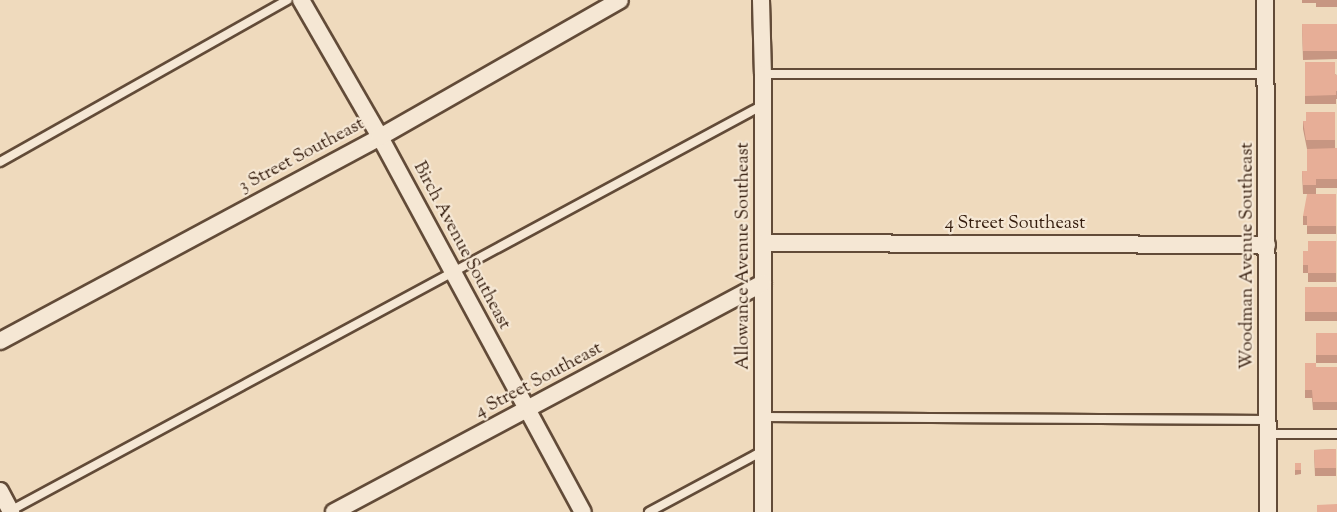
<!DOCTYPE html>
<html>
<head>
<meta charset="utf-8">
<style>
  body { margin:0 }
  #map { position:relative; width:1337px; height:512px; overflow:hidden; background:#efdabd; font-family:"Sorts Mill Goudy",serif }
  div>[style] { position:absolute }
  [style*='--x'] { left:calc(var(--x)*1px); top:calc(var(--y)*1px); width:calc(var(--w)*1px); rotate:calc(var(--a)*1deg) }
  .roads { filter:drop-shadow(2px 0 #624b38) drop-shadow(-2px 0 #624b38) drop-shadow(0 2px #624b38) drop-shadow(0 -2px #624b38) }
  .service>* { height:8px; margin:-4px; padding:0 4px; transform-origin:4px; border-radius:4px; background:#f5e7d4 }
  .minor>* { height:16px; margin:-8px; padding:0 8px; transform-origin:8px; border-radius:8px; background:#f5e7d4 }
  .wall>* { inset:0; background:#c79682 }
  .building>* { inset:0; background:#e7ae97 }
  span { translate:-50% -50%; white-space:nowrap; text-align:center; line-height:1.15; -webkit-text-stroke:4.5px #f5e7d4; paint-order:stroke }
  .street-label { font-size:18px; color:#331b0c }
</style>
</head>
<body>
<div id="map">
  <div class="roads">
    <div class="service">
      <div style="--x:763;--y:74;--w:503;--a:0"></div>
      <div style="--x:0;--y:162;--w:330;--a:-29.4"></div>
      <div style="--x:763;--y:417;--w:505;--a:0.34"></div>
      <div style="--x:1268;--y:434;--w:69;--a:0"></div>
      <div style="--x:8;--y:512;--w:858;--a:-28.33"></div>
      <div style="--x:649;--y:512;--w:129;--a:-28.2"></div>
    </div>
    <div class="minor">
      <div style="--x:301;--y:0;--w:158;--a:60"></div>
      <div style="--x:380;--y:137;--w:426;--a:61.6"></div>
      <div style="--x:761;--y:0;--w:74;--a:88.5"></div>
      <div style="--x:763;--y:74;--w:438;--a:90"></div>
      <div style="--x:1265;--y:0;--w:512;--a:89.66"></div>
      <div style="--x:763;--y:243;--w:504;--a:0.23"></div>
      <div style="--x:0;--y:341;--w:431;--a:-28.2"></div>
      <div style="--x:380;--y:137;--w:276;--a:-29.7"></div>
      <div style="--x:0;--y:491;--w:24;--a:62"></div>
      <div style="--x:334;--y:512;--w:486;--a:-28.1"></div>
    </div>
  </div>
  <div class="wall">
    <div style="clip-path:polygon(1302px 0,1337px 0,1337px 7px,1316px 7px,1316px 3px,1302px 3px)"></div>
    <div style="clip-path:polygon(1302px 24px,1337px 24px,1337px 59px,1303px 60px)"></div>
    <div style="clip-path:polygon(1305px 62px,1337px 75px,1337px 99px,1336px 99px,1336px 104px,1305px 104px)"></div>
    <div style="clip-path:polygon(1335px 112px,1335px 148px,1337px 148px,1337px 188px,1316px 188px,1316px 194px,1303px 194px,1302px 171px,1307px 171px,1307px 149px,1303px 129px,1303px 121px,1306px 121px)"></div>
    <div style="clip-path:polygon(1336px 194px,1336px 234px,1307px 234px,1307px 225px,1303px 225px,1303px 216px)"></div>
    <div style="clip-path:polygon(1336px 241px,1336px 282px,1308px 282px,1308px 273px,1303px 273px,1303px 251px,1308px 251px)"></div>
    <div style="clip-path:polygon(1305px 287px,1337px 287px,1337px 321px,1305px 321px)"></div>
    <div style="clip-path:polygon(1316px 333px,1337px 333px,1337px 363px,1316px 363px)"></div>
    <div style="clip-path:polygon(1305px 363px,1316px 367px,1337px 367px,1337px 410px,1313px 410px,1312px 398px,1305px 398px)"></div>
    <div style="clip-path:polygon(1336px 449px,1336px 476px,1315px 476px,1314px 450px)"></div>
    <div style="clip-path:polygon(1295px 463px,1301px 463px,1301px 474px,1295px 475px)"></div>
  </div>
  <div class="building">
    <div style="clip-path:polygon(1302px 24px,1337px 24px,1337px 51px,1303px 51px)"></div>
    <div style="clip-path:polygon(1305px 62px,1335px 62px,1335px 75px,1337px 75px,1337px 91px,1336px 91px,1336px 95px,1305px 96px)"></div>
    <div style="clip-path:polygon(1306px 112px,1335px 112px,1335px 140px,1306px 140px,1303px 121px,1306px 121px)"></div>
    <div style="clip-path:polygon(1337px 148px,1337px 179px,1316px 179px,1316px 185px,1303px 185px,1302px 171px,1307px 171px,1307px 149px)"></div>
    <div style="clip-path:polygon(1307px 194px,1336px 194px,1336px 226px,1307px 226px,1307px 216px,1303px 216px)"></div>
    <div style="clip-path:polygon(1308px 241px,1336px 241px,1336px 273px,1308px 273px,1308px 265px,1303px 265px,1303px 251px,1308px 251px)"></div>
    <div style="clip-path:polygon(1305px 287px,1337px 287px,1337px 312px,1305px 312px)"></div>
    <div style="clip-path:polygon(1316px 333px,1337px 333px,1337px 355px,1316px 355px)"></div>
    <div style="clip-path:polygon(1305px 363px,1316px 363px,1316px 367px,1337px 367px,1337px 402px,1313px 402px,1312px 390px,1305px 390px)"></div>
    <div style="clip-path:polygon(1336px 449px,1336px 468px,1315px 468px,1314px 450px)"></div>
    <div style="clip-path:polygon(1295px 463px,1301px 463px,1301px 470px,1295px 470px)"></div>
    <div style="clip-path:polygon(1337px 504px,1337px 512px,1317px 512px,1317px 505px)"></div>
  </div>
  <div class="street-label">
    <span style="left:302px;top:156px;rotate:-28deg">3 Street Southeast</span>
    <span style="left:1015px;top:224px">4 Street Southeast</span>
    <span style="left:461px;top:246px;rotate:62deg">Birch Avenue Southeast</span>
    <span style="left:744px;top:256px;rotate:-90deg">Allowance Avenue Southeast</span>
    <span style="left:1248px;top:256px;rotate:-90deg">Woodman Avenue Southeast</span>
    <span style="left:539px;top:381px;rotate:-28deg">4 Street Southeast</span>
  </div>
</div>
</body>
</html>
